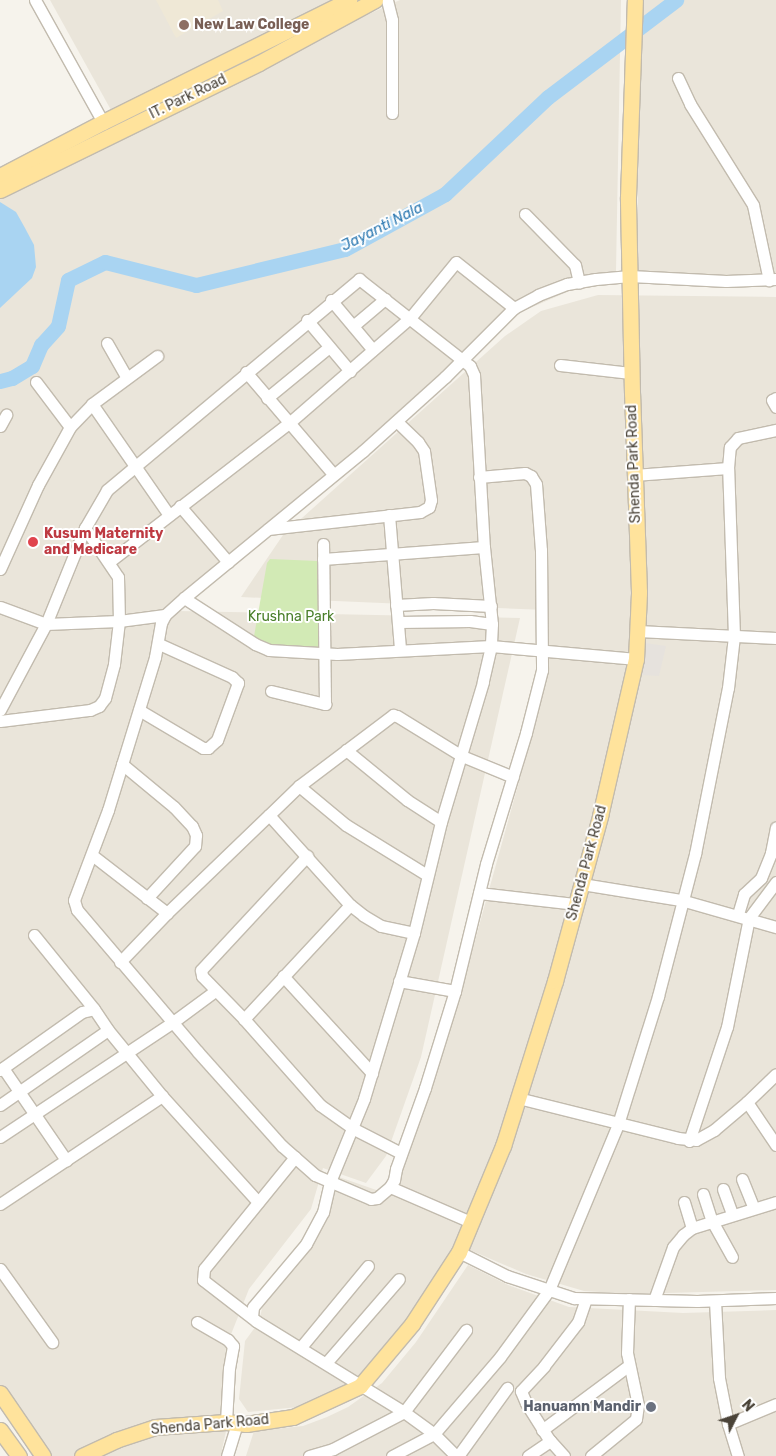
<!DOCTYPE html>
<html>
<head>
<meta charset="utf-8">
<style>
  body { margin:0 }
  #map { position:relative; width:776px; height:1456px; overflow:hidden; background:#f6f3ec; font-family:Rubik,sans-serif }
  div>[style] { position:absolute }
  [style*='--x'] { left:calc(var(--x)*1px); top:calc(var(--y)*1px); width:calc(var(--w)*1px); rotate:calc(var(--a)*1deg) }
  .residential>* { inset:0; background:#eae5da }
  .industrial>* { inset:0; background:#e6e2dd }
  .education>* { inset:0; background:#efe8d6 }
  .green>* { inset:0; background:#d2eab5 }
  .water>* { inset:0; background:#a9d4f2 }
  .river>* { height:15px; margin:-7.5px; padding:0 7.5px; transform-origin:7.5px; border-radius:7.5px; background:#a9d4f2 }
  .roads { filter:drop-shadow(1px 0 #c2bbae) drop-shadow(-1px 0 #c2bbae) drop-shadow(0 1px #c2bbae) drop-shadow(0 -1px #c2bbae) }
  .minor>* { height:11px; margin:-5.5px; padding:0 5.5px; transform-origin:5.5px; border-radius:5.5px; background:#fff }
  .major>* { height:15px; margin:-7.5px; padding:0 7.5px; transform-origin:7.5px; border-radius:7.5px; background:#ffe39c }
  .dots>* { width:14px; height:14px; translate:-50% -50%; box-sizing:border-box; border:2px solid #fff; border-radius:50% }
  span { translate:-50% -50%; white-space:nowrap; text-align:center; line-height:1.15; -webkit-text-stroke:4px #fff; paint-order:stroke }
  .education-label { font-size:14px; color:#785e54; font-weight:700 }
  .left { translate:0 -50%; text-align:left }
  .street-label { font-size:14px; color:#4b4439 }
  .health-label { font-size:14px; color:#be3a42; font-weight:700 }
  .park-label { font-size:14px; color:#4a7f2a }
  .worship-label { font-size:14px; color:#5b616d; font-weight:700 }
  .right { translate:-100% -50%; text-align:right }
  .water-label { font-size:15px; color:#2e7ab2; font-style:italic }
  .north { position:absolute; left:711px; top:1391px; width:50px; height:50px; -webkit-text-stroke:4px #fff; paint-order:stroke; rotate:49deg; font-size:14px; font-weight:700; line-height:20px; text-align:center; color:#4b4439 }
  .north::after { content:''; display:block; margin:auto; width:18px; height:22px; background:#4b4439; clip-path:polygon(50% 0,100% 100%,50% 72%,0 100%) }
</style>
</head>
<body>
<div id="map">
  <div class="residential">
    <div style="clip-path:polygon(50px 0,339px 0,111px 110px)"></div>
    <div style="clip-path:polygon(400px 0,621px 0,616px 271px,507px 318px,178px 611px,520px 618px,421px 1057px,386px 1156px,366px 1183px,323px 1168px,311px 1209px,249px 1289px,226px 1347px,224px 1388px,233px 1401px,222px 1449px,223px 1456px,32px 1456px,0 1404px,0 198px,307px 42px)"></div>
    <div style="clip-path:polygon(642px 0,776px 0,776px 278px,637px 274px,639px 83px)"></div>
    <div style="clip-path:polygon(598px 295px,776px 297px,776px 1290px,632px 1294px,584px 1291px,526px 1274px,463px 1247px,373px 1371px,298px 1407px,248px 1412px,239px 1399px,245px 1341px,259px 1322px,264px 1299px,327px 1218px,339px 1177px,382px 1192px,403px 1164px,461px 991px,543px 695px,547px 659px,546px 610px,241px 597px,283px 535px,505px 336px,541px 311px)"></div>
    <div style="clip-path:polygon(468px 1265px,508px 1285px,569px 1307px,683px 1313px,776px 1310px,776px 1456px,246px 1456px,254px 1431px,303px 1426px,327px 1417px,348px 1407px,382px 1383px,416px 1342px)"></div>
  </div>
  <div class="industrial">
    <div style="clip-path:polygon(645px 643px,666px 646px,659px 676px,641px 675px)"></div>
  </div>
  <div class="education">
    <div style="clip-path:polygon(156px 0,218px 0,223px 11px,176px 38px)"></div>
  </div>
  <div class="green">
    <div style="clip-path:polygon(270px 559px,318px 561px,325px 649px,269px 650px,253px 642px,267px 563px)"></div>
  </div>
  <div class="water">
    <div style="clip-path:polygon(0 202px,16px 212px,25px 228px,34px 245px,36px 267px,32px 278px,0 308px)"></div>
  </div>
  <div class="river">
    <div style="--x:0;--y:381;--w:12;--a:-14"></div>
    <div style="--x:12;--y:378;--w:23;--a:-31"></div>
    <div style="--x:32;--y:366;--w:23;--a:-67"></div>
    <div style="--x:41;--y:345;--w:25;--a:-48"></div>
    <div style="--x:58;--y:326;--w:47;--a:-77.7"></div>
    <div style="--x:68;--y:280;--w:41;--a:-25.9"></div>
    <div style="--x:105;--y:262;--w:94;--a:14.2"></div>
    <div style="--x:196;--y:285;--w:153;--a:-13.6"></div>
    <div style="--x:345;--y:249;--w:114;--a:-28.8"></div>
    <div style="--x:445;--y:194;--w:141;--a:-43.3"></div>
    <div style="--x:548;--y:97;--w:161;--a:-37.2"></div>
  </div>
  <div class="roads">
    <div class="minor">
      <div style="--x:35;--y:0;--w:140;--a:60.9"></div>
      <div style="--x:387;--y:0;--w:21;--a:76"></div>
      <div style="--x:392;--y:20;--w:93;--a:90"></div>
      <div style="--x:678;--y:78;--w:29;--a:65"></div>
      <div style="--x:690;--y:104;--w:119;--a:58"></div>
      <div style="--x:753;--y:205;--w:77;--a:78"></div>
      <div style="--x:525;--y:214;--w:71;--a:45.6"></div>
      <div style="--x:575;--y:265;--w:18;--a:77"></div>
      <div style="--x:331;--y:300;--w:65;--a:50"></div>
      <div style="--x:307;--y:320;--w:67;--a:49.9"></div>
      <div style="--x:353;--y:326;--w:42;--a:-40.2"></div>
      <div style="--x:107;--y:343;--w:40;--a:60.3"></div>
      <div style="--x:560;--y:365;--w:71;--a:6.4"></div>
      <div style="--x:246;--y:372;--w:134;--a:49.5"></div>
      <div style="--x:36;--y:382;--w:56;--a:52.9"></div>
      <div style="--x:267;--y:398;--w:80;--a:-39.4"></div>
      <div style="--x:776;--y:398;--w:4;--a:153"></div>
      <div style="--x:772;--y:400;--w:8;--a:60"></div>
      <div style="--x:92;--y:404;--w:135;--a:55.3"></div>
      <div style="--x:0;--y:426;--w:13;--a:-61"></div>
      <div style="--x:634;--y:475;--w:94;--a:-4.3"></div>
      <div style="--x:479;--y:477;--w:46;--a:-5"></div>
      <div style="--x:525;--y:473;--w:7;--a:27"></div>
      <div style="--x:531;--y:476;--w:9;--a:58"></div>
      <div style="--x:536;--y:484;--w:66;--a:85.7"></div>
      <div style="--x:541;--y:550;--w:120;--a:89.5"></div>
      <div style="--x:542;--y:670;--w:65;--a:104.3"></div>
      <div style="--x:526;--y:733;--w:137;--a:107"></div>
      <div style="--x:486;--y:864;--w:131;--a:103.7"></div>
      <div style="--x:455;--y:991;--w:102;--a:107.2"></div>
      <div style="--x:425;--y:1088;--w:86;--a:109.7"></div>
      <div style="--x:396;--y:1169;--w:11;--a:100"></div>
      <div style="--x:394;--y:1180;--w:8;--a:120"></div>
      <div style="--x:390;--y:1187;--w:17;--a:140"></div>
      <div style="--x:377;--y:1198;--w:6;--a:171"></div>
      <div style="--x:371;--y:1199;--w:61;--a:-156.8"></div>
      <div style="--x:315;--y:1175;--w:44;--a:-138.7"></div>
      <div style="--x:282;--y:1146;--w:126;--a:-131.8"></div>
      <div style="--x:198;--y:1052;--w:187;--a:-130.4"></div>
      <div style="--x:77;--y:910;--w:10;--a:-107"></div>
      <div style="--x:74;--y:900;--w:96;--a:-69.3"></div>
      <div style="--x:108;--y:810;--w:160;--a:-72.9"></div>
      <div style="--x:155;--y:657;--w:35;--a:-80"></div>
      <div style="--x:161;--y:623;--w:9;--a:-63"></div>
      <div style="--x:165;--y:615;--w:25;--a:-42"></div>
      <div style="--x:184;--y:598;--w:232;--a:-39.4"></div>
      <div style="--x:363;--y:451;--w:110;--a:-42.1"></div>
      <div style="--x:445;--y:377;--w:98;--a:-45"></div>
      <div style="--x:514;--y:308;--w:27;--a:-28"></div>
      <div style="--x:538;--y:295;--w:31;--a:-21"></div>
      <div style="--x:567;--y:284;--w:29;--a:-10"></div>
      <div style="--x:596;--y:279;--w:34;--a:-5"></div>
      <div style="--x:630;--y:276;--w:96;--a:3"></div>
      <div style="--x:726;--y:281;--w:50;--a:-2.3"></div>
      <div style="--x:180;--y:506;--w:74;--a:49.4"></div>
      <div style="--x:389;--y:515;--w:135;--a:85.3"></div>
      <div style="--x:268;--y:529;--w:153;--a:-6.4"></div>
      <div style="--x:420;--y:512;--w:10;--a:-29"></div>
      <div style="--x:429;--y:507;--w:7;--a:-74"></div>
      <div style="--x:431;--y:500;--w:49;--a:-98.1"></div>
      <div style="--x:424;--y:451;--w:11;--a:-124"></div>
      <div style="--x:418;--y:442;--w:30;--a:-136"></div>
      <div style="--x:323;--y:559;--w:161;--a:-4.3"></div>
      <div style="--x:109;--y:562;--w:227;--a:-37.7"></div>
      <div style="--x:289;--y:423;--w:160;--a:-41"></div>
      <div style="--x:410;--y:318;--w:72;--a:-50.6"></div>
      <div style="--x:456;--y:262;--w:74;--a:38.4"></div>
      <div style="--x:0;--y:569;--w:92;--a:-65.7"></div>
      <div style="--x:38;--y:485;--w:66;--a:-61.1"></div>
      <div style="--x:70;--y:427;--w:32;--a:-46"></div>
      <div style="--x:92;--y:404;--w:81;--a:-36.4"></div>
      <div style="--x:184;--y:598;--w:85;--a:32.9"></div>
      <div style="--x:255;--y:644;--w:15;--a:23"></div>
      <div style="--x:269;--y:650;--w:68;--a:3.4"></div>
      <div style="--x:337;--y:654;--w:154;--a:-3"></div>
      <div style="--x:491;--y:646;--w:146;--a:5.1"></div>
      <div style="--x:396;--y:605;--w:37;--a:-3"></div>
      <div style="--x:433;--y:603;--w:58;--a:3"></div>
      <div style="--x:0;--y:607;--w:49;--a:20.3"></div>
      <div style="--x:46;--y:624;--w:73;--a:-2.4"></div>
      <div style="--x:119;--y:621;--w:46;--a:-7.4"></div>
      <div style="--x:399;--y:622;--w:71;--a:-0.8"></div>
      <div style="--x:470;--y:621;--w:22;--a:8"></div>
      <div style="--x:638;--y:631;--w:138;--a:2.9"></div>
      <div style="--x:271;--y:691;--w:56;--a:13.5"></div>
      <div style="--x:325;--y:704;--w:160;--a:-90.7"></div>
      <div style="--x:0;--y:710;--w:98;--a:-61.9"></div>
      <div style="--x:46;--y:624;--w:104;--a:-67.9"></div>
      <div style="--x:85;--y:528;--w:44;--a:-59.9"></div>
      <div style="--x:107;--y:490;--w:329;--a:-39.9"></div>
      <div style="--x:359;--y:279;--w:141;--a:38.1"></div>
      <div style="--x:470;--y:366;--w:10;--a:66"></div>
      <div style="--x:474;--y:375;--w:172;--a:86.7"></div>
      <div style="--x:484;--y:547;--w:77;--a:84.1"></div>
      <div style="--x:492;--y:624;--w:22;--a:93"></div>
      <div style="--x:491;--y:646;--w:37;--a:103"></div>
      <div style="--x:483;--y:682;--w:146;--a:106.7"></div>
      <div style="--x:441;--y:822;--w:114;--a:103.7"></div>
      <div style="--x:414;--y:933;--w:173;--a:106.8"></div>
      <div style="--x:364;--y:1099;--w:90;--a:112.3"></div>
      <div style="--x:330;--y:1182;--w:31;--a:103"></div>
      <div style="--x:323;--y:1212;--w:36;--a:118"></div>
      <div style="--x:306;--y:1244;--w:82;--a:130.1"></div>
      <div style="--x:253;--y:1307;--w:9;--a:96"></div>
      <div style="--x:139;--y:710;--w:74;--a:30.7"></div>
      <div style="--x:203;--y:748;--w:5;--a:0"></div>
      <div style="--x:208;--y:748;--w:12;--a:-42"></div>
      <div style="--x:217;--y:740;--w:61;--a:-69.8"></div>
      <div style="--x:238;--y:683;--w:8;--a:-135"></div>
      <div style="--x:232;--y:677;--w:80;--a:-155.7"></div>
      <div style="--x:0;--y:721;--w:91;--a:-7"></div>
      <div style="--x:90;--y:710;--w:10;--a:-24"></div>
      <div style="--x:99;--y:706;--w:10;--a:-53"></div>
      <div style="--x:105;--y:698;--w:35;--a:-75"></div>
      <div style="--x:114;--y:664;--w:43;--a:-83.4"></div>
      <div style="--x:119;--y:621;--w:44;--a:-91.3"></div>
      <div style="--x:118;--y:577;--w:59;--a:-124"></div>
      <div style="--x:346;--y:750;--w:79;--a:39.3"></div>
      <div style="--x:407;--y:800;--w:40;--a:32.9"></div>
      <div style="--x:122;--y:764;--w:67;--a:39.6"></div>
      <div style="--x:174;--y:807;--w:26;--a:47"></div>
      <div style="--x:192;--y:826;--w:10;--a:66"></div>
      <div style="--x:196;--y:835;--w:11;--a:95"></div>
      <div style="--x:195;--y:846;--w:71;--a:132.7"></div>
      <div style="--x:299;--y:786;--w:61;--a:39.7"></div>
      <div style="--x:346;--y:825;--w:95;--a:31.7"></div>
      <div style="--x:771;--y:853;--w:26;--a:-79"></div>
      <div style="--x:92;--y:855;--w:95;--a:37.7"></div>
      <div style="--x:582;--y:884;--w:100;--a:9.2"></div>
      <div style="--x:681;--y:900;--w:99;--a:15.9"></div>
      <div style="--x:479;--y:893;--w:98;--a:6.5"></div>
      <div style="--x:350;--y:905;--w:156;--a:132.9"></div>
      <div style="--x:244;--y:1019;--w:115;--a:48.5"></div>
      <div style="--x:320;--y:1105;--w:42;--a:35.2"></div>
      <div style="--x:354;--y:1129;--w:53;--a:27.1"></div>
      <div style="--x:738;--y:914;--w:21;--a:-73"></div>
      <div style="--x:744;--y:894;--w:23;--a:-43"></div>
      <div style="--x:761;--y:878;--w:27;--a:-68"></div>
      <div style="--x:771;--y:853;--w:7;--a:-45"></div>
      <div style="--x:414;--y:933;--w:34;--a:-168"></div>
      <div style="--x:381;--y:926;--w:21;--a:-149"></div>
      <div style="--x:363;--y:915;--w:16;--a:-142"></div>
      <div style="--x:350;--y:905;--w:121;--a:-132"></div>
      <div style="--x:269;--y:815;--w:42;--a:-44"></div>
      <div style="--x:299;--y:786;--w:118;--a:-37.1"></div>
      <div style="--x:393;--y:715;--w:4;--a:14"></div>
      <div style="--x:397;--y:716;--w:76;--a:31.6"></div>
      <div style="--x:462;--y:756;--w:55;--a:22.4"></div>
      <div style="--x:34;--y:935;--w:95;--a:51"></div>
      <div style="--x:120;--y:962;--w:68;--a:-46.2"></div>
      <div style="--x:167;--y:913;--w:141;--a:-43.9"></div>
      <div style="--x:283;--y:976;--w:132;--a:47.5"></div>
      <div style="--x:399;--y:981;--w:57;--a:10.1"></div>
      <div style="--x:244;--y:1019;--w:60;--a:-134.3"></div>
      <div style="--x:202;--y:976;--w:6;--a:-99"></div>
      <div style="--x:201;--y:970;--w:156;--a:-47.1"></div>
      <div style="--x:3;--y:1068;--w:112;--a:55.6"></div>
      <div style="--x:0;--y:1070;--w:100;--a:-35.3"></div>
      <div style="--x:82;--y:1012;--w:12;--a:-14"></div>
      <div style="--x:94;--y:1009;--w:25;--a:56"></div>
      <div style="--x:108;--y:1030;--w:85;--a:50.7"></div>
      <div style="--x:162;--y:1096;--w:143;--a:47.8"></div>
      <div style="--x:518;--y:1098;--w:165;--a:14"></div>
      <div style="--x:678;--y:1138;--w:18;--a:6"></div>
      <div style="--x:696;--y:1140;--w:21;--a:-29"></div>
      <div style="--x:714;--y:1130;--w:43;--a:-40.3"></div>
      <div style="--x:747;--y:1102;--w:40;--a:-44"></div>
      <div style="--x:747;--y:1102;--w:52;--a:56"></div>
      <div style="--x:0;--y:1105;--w:131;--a:-34.8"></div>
      <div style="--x:0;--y:1137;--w:208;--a:-33.6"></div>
      <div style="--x:173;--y:1022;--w:52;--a:-36.4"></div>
      <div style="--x:689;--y:1141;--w:120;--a:-71.6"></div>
      <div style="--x:727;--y:1027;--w:111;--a:-78.6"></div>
      <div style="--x:749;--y:918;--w:45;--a:-53.1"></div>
      <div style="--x:295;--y:1157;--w:144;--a:129.1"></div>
      <div style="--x:204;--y:1269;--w:11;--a:95"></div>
      <div style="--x:203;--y:1280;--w:67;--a:37.7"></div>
      <div style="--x:256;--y:1321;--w:174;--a:31.6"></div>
      <div style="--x:404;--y:1412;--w:37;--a:36"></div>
      <div style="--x:434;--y:1434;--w:31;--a:45"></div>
      <div style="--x:742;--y:1179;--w:31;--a:68"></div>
      <div style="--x:390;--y:1187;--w:88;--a:23.4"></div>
      <div style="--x:723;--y:1189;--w:27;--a:70"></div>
      <div style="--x:703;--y:1194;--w:28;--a:72"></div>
      <div style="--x:712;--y:1221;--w:41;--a:60.9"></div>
      <div style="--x:684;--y:1202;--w:27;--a:73"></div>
      <div style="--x:0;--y:1204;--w:195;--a:-33.7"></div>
      <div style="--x:459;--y:1252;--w:54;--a:26.6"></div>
      <div style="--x:507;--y:1276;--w:71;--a:18.2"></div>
      <div style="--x:574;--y:1298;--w:123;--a:1.4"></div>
      <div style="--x:697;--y:1301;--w:79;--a:-2.2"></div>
      <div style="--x:0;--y:1269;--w:90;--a:54.5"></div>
      <div style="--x:654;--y:1300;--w:56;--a:-70.3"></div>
      <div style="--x:673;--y:1247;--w:16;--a:-50"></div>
      <div style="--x:683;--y:1235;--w:11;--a:-38"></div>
      <div style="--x:692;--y:1228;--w:88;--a:-17.2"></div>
      <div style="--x:715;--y:1301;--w:77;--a:87"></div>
      <div style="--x:719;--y:1378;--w:47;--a:78.9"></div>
      <div style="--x:728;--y:1424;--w:34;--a:73"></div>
      <div style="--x:197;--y:1322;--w:36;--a:30"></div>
      <div style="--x:228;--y:1340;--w:8;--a:50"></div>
      <div style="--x:233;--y:1346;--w:22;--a:100"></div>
      <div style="--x:229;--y:1368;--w:54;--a:93.2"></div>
      <div style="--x:301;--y:1347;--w:105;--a:-50.4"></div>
      <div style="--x:326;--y:1363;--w:111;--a:-49"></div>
      <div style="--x:728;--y:1424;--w:52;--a:-22.6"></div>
      <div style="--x:542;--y:1430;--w:107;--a:-36.7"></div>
      <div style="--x:227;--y:1456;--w:34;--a:-73"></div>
      <div style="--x:309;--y:1456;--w:25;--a:-16"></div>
      <div style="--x:333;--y:1449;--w:80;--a:-27.5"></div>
      <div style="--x:404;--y:1412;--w:103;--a:-52.9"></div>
      <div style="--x:392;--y:1456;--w:47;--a:-27.6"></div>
      <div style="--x:434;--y:1434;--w:101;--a:-49.4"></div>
      <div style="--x:500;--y:1357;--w:83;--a:-53.8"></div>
      <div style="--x:549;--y:1290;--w:180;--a:-67.4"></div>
      <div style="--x:618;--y:1124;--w:134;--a:-72.6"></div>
      <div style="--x:658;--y:996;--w:147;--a:-75.4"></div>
      <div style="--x:695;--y:854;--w:169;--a:-78.8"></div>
      <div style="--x:728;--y:688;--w:52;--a:-83.4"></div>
      <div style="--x:734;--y:636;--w:168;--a:-92"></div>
      <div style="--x:728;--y:468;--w:21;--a:-85"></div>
      <div style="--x:730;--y:447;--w:12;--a:-48"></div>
      <div style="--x:738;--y:438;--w:39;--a:-12"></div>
      <div style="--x:458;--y:1456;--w:84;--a:-54.2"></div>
      <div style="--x:528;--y:1456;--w:27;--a:-34"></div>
      <div style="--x:564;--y:1456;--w:24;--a:-132"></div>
      <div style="--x:548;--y:1438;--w:41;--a:-122.2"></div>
      <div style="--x:526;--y:1403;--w:13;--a:-113"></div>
      <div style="--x:521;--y:1391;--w:34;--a:-47"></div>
      <div style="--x:544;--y:1366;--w:56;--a:-52.3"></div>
      <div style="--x:578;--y:1322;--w:24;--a:-71"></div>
      <div style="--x:591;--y:1456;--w:58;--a:-39.4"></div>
      <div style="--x:636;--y:1419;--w:14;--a:-82"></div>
      <div style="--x:638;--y:1405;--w:53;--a:-101.9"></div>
      <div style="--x:627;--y:1353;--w:54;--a:-87.9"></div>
    </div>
    <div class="major">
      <div style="--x:0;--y:176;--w:116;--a:-27.7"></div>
      <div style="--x:103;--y:122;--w:275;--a:-26.4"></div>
      <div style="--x:0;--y:190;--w:288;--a:-26.1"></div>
      <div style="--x:259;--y:63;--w:132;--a:-28.5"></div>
      <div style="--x:0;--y:1393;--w:76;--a:55.7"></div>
      <div style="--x:0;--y:1430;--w:32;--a:54"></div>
      <div style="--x:82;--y:1456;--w:38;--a:-25"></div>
      <div style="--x:116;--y:1440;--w:41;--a:-18.4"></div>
      <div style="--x:155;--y:1427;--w:71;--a:-4"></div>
      <div style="--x:226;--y:1422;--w:20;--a:6"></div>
      <div style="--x:246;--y:1424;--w:48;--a:-8.5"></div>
      <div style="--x:293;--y:1417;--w:74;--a:-24.8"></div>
      <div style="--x:360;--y:1386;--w:81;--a:-50"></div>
      <div style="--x:412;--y:1324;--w:86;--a:-56.9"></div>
      <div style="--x:459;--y:1252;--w:115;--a:-67.5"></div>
      <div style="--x:503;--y:1146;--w:173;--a:-72.5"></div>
      <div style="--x:555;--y:981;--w:171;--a:-74.7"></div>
      <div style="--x:600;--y:816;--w:161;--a:-77.1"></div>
      <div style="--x:636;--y:659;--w:67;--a:-87.4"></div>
      <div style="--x:639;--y:592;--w:199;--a:-92"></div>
      <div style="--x:632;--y:393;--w:196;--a:-91.2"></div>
      <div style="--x:628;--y:197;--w:197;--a:-88"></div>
    </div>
  </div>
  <div class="dots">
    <div style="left:184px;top:25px;background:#8d6e63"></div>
    <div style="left:33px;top:542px;background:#e0444e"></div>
    <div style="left:651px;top:1407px;background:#6b7280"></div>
  </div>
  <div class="education-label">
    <span class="left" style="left:194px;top:25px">New Law College</span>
  </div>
  <div class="street-label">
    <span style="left:188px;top:97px;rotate:-26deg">IT. Park Road</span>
    <span style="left:634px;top:464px;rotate:-92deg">Shenda Park Road</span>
    <span style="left:587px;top:863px;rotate:-75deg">Shenda Park Road</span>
    <span style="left:210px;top:1425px;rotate:-5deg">Shenda Park Road</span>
  </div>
  <div class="health-label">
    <span class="left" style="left:44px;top:542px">Kusum Maternity<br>and Medicare</span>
  </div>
  <div class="park-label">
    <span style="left:291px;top:617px">Krushna Park</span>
  </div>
  <div class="worship-label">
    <span class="right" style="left:641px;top:1407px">Hanuamn Mandir</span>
  </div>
  <div class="water-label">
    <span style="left:382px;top:227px;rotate:-27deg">Jayanti Nala</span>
  </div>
  <div class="north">N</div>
</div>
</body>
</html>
